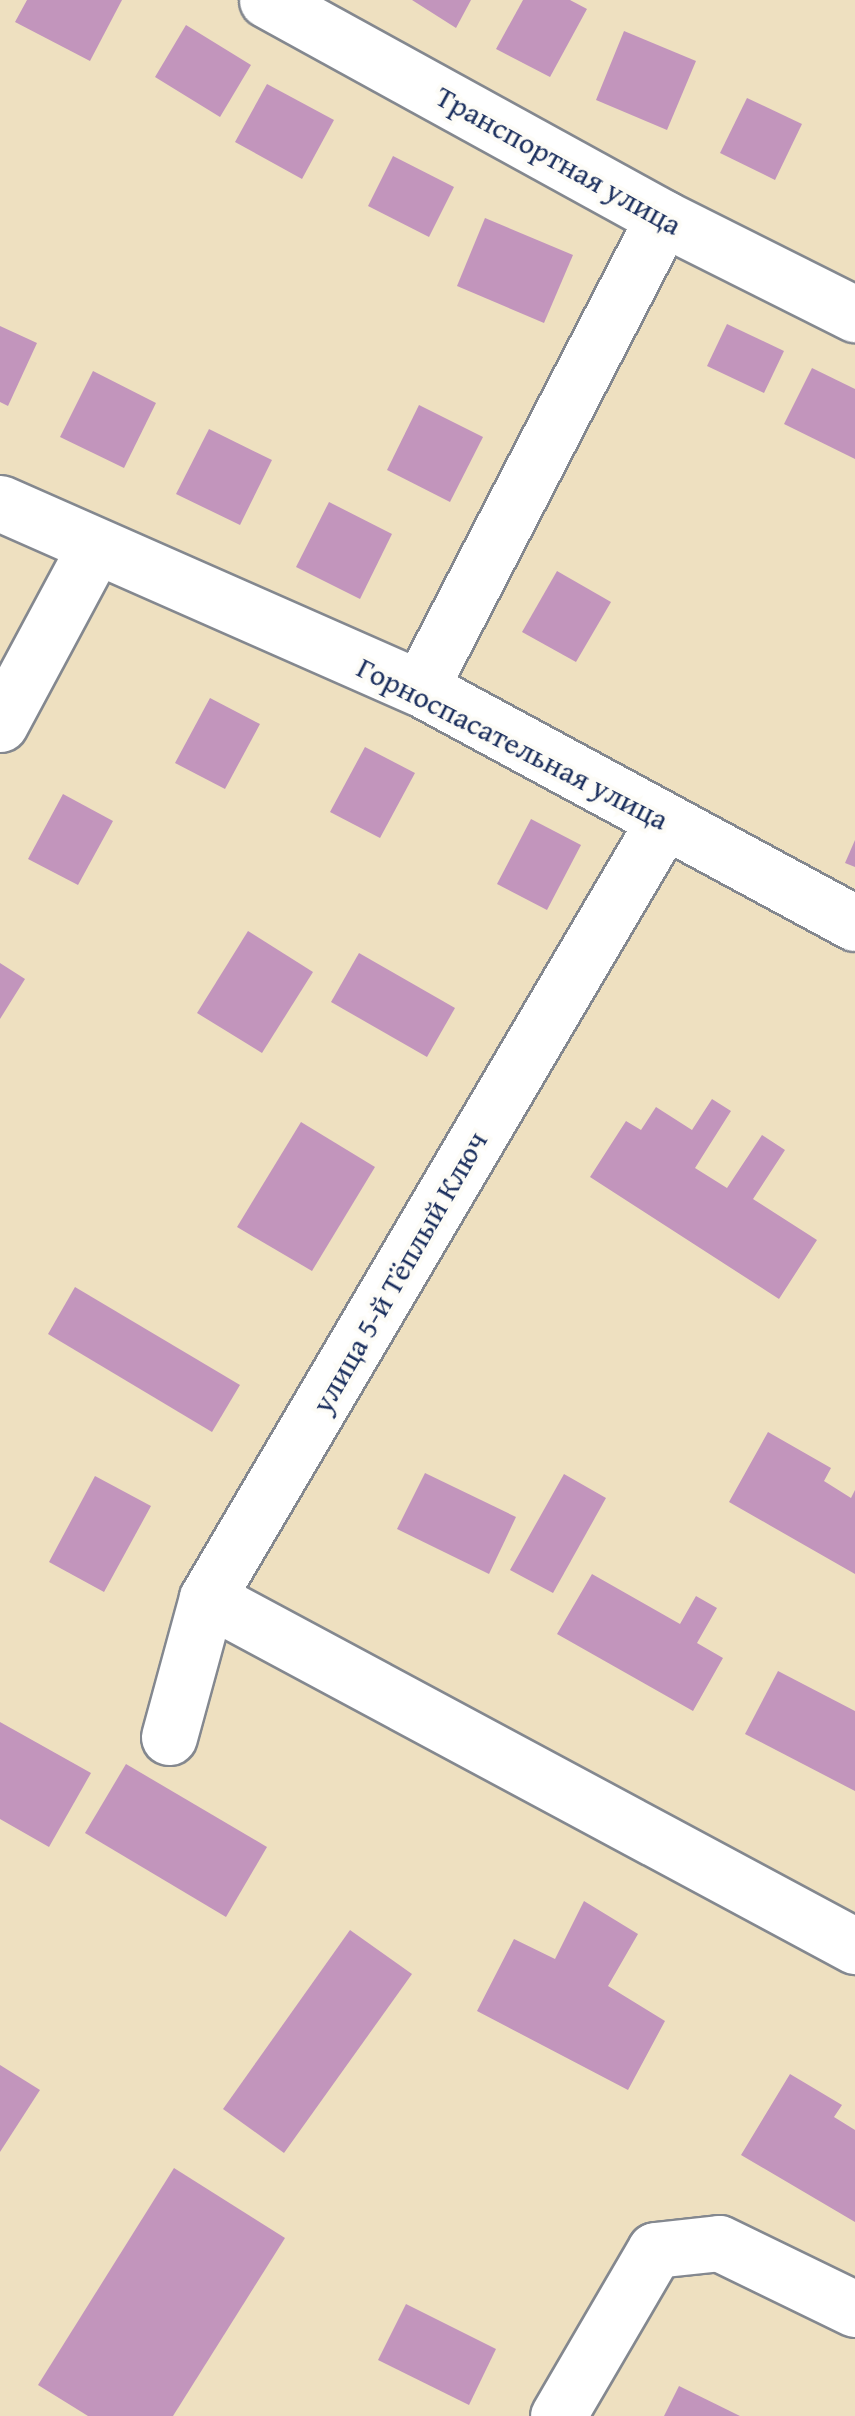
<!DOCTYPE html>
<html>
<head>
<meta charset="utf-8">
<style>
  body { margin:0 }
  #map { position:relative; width:855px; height:2416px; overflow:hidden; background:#eee0c0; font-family:"Gentium Book Plus",serif }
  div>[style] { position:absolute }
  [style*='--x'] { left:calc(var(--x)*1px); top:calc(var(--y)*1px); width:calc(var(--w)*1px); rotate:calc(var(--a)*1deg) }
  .building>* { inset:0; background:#c295bc }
  .roads { filter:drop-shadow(2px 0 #84888f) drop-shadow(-2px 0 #84888f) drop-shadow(0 2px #84888f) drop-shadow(0 -2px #84888f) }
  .minor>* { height:55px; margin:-27.5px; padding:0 27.5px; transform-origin:27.5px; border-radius:27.5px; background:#fff }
  .major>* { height:55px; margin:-27.5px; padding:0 27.5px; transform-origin:27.5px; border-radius:27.5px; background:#fff }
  span { translate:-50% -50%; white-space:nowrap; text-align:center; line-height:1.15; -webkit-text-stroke:8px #fdfcf7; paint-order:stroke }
  .street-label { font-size:30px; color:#1b2f5e }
</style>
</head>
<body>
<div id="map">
  <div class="building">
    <div style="clip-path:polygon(27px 0,122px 0,90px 61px,15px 22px)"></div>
    <div style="clip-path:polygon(412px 0,471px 0,456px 28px)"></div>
    <div style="clip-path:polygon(523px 0,570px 0,587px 9px,550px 77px,496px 49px)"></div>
    <div style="clip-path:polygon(186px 25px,251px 65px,220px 117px,155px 77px)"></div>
    <div style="clip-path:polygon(624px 31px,696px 61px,667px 130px,596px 100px)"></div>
    <div style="clip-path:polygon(267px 84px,334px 120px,302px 179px,235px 142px)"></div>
    <div style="clip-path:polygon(747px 98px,802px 124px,775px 180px,720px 153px)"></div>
    <div style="clip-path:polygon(393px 156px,454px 187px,429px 237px,368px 206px)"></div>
    <div style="clip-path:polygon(485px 218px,573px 255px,544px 323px,457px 286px)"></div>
    <div style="clip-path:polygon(727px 324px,784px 351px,764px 393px,707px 366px)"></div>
    <div style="clip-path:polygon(0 326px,37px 343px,8px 406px,0 402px)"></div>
    <div style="clip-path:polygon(812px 368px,855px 389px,855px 459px,784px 424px)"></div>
    <div style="clip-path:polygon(93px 371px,156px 403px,124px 468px,60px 437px)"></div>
    <div style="clip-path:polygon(419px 405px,483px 437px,450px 502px,387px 470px)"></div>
    <div style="clip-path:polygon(209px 429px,272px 460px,240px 525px,176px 494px)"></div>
    <div style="clip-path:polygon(329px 502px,392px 534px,360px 599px,296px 567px)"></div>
    <div style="clip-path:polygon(557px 571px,611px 602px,576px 662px,522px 632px)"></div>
    <div style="clip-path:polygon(210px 698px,260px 724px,225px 789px,175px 763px)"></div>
    <div style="clip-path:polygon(365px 747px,415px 773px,380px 838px,330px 812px)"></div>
    <div style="clip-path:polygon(63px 794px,113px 821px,78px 885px,28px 859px)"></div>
    <div style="clip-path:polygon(531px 819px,581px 845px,547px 910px,497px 884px)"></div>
    <div style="clip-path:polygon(855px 840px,855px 867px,845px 863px)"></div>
    <div style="clip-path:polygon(248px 931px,313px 972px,262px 1053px,197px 1013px)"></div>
    <div style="clip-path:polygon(359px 953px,455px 1008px,427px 1057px,331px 1002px)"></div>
    <div style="clip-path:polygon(0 963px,25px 979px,0 1019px)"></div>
    <div style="clip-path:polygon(712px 1099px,731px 1111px,695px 1168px,727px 1188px,762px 1135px,785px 1150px,753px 1199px,817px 1240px,779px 1299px,590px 1177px,626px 1121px,641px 1130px,656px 1107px,692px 1130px)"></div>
    <div style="clip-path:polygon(301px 1122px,375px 1167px,312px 1271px,237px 1227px)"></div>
    <div style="clip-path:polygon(75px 1287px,240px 1385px,212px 1432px,48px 1334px)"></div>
    <div style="clip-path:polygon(768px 1432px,831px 1468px,824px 1481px,851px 1498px,855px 1490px,855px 1574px,729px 1502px)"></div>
    <div style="clip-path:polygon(425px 1473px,516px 1517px,489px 1574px,397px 1529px)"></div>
    <div style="clip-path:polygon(564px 1474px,606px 1498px,553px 1593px,510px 1570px)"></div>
    <div style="clip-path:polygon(95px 1476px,151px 1506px,104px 1592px,49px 1562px)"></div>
    <div style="clip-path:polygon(592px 1574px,680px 1624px,696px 1596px,717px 1608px,697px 1643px,723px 1658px,693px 1711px,557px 1634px)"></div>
    <div style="clip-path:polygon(778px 1671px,855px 1711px,855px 1791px,745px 1734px)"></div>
    <div style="clip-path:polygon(0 1722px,91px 1773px,49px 1847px,0 1819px)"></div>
    <div style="clip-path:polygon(126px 1764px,267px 1847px,226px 1917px,85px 1833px)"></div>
    <div style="clip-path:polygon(584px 1901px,638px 1934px,608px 1986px,665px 2021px,628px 2090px,477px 2011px,514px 1939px,555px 1959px)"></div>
    <div style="clip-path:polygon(350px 1930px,412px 1974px,284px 2153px,223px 2109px)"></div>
    <div style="clip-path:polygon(0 2065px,40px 2090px,0 2152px)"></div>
    <div style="clip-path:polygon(790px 2074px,842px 2105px,834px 2117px,855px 2130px,855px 2222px,741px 2155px)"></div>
    <div style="clip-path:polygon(174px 2168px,285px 2238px,173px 2416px,88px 2416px,38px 2385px)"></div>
    <div style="clip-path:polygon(406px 2304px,496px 2349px,469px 2405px,378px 2360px)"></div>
    <div style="clip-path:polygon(679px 2386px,740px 2416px,664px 2416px)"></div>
  </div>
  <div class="roads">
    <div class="minor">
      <div style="--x:267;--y:0;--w:452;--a:28.8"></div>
      <div style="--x:663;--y:218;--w:215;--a:26.6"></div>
      <div style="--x:420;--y:688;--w:529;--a:-62.66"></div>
      <div style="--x:0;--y:724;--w:199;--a:-61.8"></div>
      <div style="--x:207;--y:1598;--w:736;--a:28.24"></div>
      <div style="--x:169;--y:1737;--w:144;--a:-74.7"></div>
      <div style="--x:207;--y:1598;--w:901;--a:-59.54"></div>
      <div style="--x:558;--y:2416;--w:192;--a:-59.7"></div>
      <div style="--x:655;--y:2250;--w:64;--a:-6.2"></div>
      <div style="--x:719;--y:2243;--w:151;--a:25.9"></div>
    </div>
    <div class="major">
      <div style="--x:0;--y:503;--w:459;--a:23.8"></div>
      <div style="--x:420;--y:688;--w:494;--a:28.4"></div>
    </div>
  </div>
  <div class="street-label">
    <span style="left:559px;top:160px;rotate:29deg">Транспортная улица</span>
    <span style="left:513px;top:743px;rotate:27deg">Горноспасательная улица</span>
    <span style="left:399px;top:1272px;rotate:-60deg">улица 5-й Тёплый Ключ</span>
  </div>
</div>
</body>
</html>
